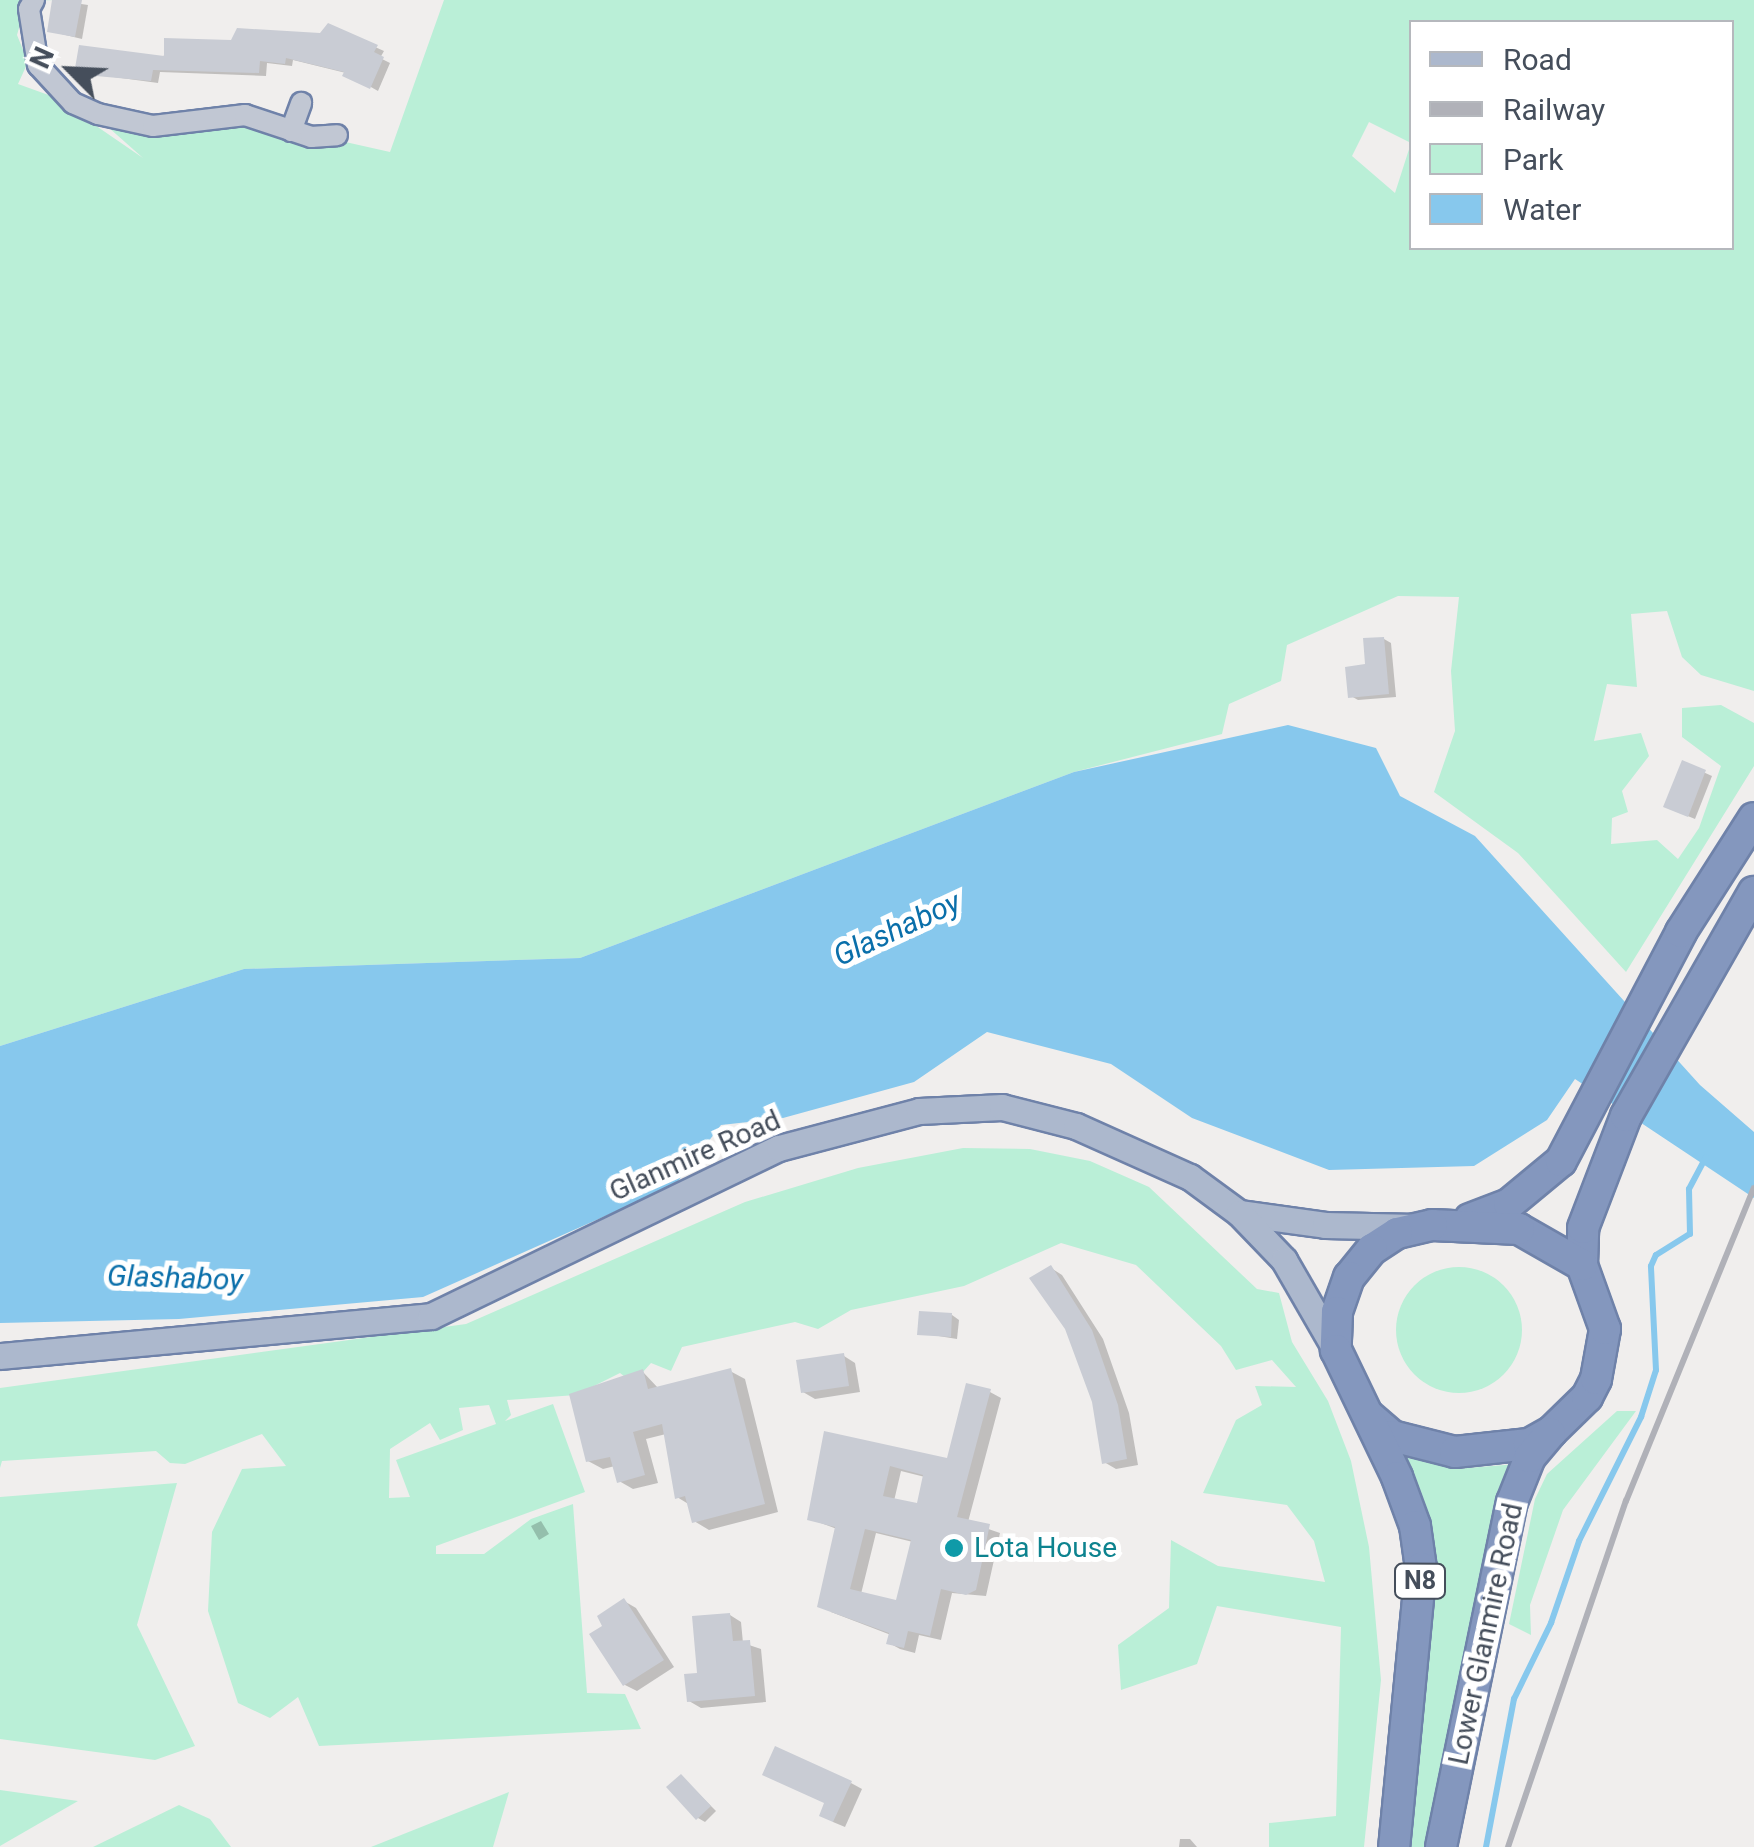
<!DOCTYPE html>
<html>
<head>
<meta charset="utf-8">
<style>
  body { margin:0 }
  #map { position:relative; width:1754px; height:1847px; overflow:hidden; background:#f0eeed; font-family:Roboto,sans-serif }
  div>[style] { position:absolute }
  [style*='--x'] { left:calc(var(--x)*1px); top:calc(var(--y)*1px); width:calc(var(--w)*1px); rotate:calc(var(--a)*1deg) }
  .green>* { inset:0; background:#baefd7 }
  .round { border-radius:50% }
  .water>* { inset:0; background:#87c8ed }
  .shadow>* { inset:0; background:#0003 }
  .stream>* { height:6px; margin:-3px; padding:0 3px; transform-origin:3px; border-radius:3px; background:#87c8ed }
  .building>* { inset:0; background:#c9ccd4 }
  .roads { filter:drop-shadow(2px 0 #6f82a9) drop-shadow(-2px 0 #6f82a9) drop-shadow(0 2px #6f82a9) drop-shadow(0 -2px #6f82a9) }
  .minor>* { height:20px; margin:-10px; padding:0 10px; transform-origin:10px; border-radius:10px; background:#c1c7d3 }
  .major>* { height:25px; margin:-12.5px; padding:0 12.5px; transform-origin:12.5px; border-radius:12.5px; background:#acb8cd }
  .highway>* { height:30px; margin:-15px; padding:0 15px; transform-origin:15px; border-radius:15px; background:#8497be }
  .rail>* { height:6px; margin:-3px; padding:0 3px; transform-origin:3px; border-radius:3px; background:#b0b1b8 }
  .dots>* { width:28px; height:28px; translate:-50% -50%; box-sizing:border-box; border:5px solid #fff; border-radius:50% }
  span { translate:-50% -50%; white-space:nowrap; text-align:center; line-height:1.15; -webkit-text-stroke:10px #fff; paint-order:stroke }
  .shield-label span { padding:2px 8px; background:#fff; border:2px solid; border-radius:8px; -webkit-text-stroke-width:0 }
  .shield-label { font-size:25px; color:#454e5b; font-weight:700 }
  .street-label { font-size:28px; color:#454e5b }
  .culture-label { font-size:28px; color:#0d838f }
  .left { translate:0 -50%; text-align:left }
  .water-label { font-size:30px; color:#0a6faa; font-style:italic }
  .legend { position:absolute; left:1409px; top:20px; width:325px; height:230px; box-sizing:border-box; background:#fff; border:2px solid #b5b8bd; margin:0; padding:12px 18px; list-style:none; font-size:30px; color:#454e5b }
  .legend li { display:flex; align-items:center; gap:20px; height:50px }
  .legend b { width:50px; border:2px solid #b5b8bd }
  .north { position:absolute; left:20px; top:20px; width:100px; height:100px; -webkit-text-stroke:8px #fff; paint-order:stroke; rotate:294deg; font-size:28px; font-weight:700; line-height:40px; text-align:center; color:#454e5b }
  .north::after { content:''; display:block; margin:auto; width:35px; height:45px; background:#454e5b; clip-path:polygon(50% 0,100% 100%,50% 72%,0 100%) }
</style>
</head>
<body>
<div id="map">
  <div class="green">
    <div style="clip-path:polygon(evenodd,0 0,27px 0,17px 35px,28px 62px,18px 84px,54px 97px,143px 158px,99px 119px,220px 114px,390px 152px,444px 0,1754px 0,1754px 691px,1701px 675px,1682px 657px,1667px 611px,1631px 614px,1637px 687px,1607px 684px,1594px 741px,1641px 733px,1649px 756px,1622px 791px,1628px 812px,1612px 818px,1611px 844px,1657px 840px,1678px 859px,1699px 828px,1721px 766px,1682px 737px,1682px 708px,1721px 705px,1754px 723px,1754px 766px,1626px 972px,1518px 853px,1434px 792px,1455px 731px,1451px 671px,1459px 597px,1398px 596px,1287px 645px,1281px 681px,1229px 704px,1222px 734px,1074px 772px,580px 958px,244px 969px,0 1046px,0 0,1412px 22px,1732px 22px,1732px 248px,1412px 248px,1412px 22px,0 0,1369px 122px,1411px 143px,1395px 193px,1352px 156px,1369px 122px)"></div>
    <div style="clip-path:polygon(evenodd,963px 1148px,1030px 1149px,1090px 1161px,1149px 1187px,1257px 1289px,1279px 1293px,1292px 1342px,1328px 1401px,1351px 1461px,1369px 1547px,1381px 1680px,1364px 1847px,1269px 1847px,1269px 1823px,1336px 1816px,1341px 1627px,1217px 1606px,1197px 1664px,1121px 1690px,1118px 1645px,1169px 1608px,1171px 1540px,1218px 1566px,1325px 1582px,1314px 1541px,1287px 1505px,1203px 1493px,1236px 1420px,1262px 1405px,1255px 1386px,1296px 1387px,1272px 1360px,1236px 1370px,1221px 1346px,1136px 1265px,1061px 1243px,964px 1286px,851px 1310px,818px 1329px,795px 1322px,682px 1347px,671px 1371px,651px 1363px,633px 1383px,620px 1373px,576px 1395px,507px 1400px,511px 1415px,505px 1421px,553px 1404px,585px 1492px,436px 1546px,436px 1554px,484px 1554px,531px 1519px,573px 1504px,587px 1693px,625px 1694px,641px 1729px,319px 1746px,298px 1697px,270px 1718px,238px 1703px,208px 1611px,212px 1532px,242px 1469px,286px 1466px,262px 1434px,185px 1464px,170px 1463px,156px 1451px,2px 1461px,0 1468px,0 1388px,466px 1324px,745px 1202px,858px 1168px,963px 1148px,489px 1405px,496px 1424px,396px 1460px,410px 1497px,389px 1498px,390px 1449px,430px 1423px,440px 1440px,463px 1430px,459px 1408px,489px 1405px)"></div>
    <div class="round" style="left:1396px;top:1267px;width:126px;height:126px"></div>
    <div style="clip-path:polygon(1617px 1411px,1636px 1411px,1563px 1510px,1530px 1605px,1531px 1635px,1509px 1624px,1535px 1499px,1547px 1474px)"></div>
    <div style="clip-path:polygon(1405px 1457px,1455px 1469px,1517px 1464px,1430px 1847px,1408px 1847px,1434px 1588px,1421px 1495px)"></div>
    <div style="clip-path:polygon(177px 1483px,137px 1625px,195px 1746px,155px 1760px,0 1739px,0 1497px)"></div>
    <div style="clip-path:polygon(0 1790px,78px 1801px,0 1846px)"></div>
    <div style="clip-path:polygon(509px 1792px,493px 1847px,371px 1847px)"></div>
    <div style="clip-path:polygon(179px 1805px,210px 1819px,231px 1847px,93px 1847px)"></div>
  </div>
  <div class="water">
    <div style="clip-path:polygon(1288px 725px,1376px 748px,1400px 796px,1475px 836px,1700px 1085px,1754px 1132px,1754px 1198px,1575px 1079px,1547px 1120px,1474px 1166px,1329px 1170px,1192px 1118px,1111px 1064px,987px 1032px,914px 1082px,783px 1118px,721px 1125px,675px 1185px,423px 1297px,179px 1319px,0 1323px,0 1046px,244px 969px,580px 958px,1074px 772px)"></div>
  </div>
  <div class="shadow">
    <div style="clip-path:polygon(55px 0,88px 5px,82px 39px,49px 31px)"></div>
    <div style="clip-path:polygon(328px 26px,384px 51px,380px 58px,390px 63px,378px 91px,346px 73px,293px 60px,292px 66px,267px 63px,266px 76px,160px 72px,158px 83px,77px 72px,232px 43px,321px 35px)"></div>
    <div style="clip-path:polygon(1384px 639px,1391px 643px,1396px 697px,1358px 700px,1351px 696px)"></div>
    <div style="clip-path:polygon(1683px 763px,1712px 776px,1695px 819px,1673px 810px)"></div>
    <div style="clip-path:polygon(1051px 1268px,1062px 1275px,1103px 1339px,1129px 1413px,1138px 1465px,1116px 1469px,1104px 1462px,1094px 1402px)"></div>
    <div style="clip-path:polygon(952px 1315px,959px 1320px,957px 1339px,920px 1333px)"></div>
    <div style="clip-path:polygon(844px 1356px,855px 1363px,860px 1392px,815px 1399px,803px 1392px)"></div>
    <div style="clip-path:polygon(730px 1371px,745px 1379px,778px 1512px,709px 1530px,694px 1521px,690px 1505px,677px 1497px,666px 1434px,646px 1439px,658px 1483px,633px 1489px,619px 1481px,615px 1466px,603px 1469px,588px 1461px,643px 1372px,659px 1389px)"></div>
    <div style="clip-path:polygon(evenodd,990px 1392px,1001px 1398px,968px 1522px,1000px 1533px,986px 1596px,952px 1593px,941px 1640px,919px 1635px,915px 1653px,900px 1649px,889px 1643px,891px 1635px,831px 1612px,837px 1529px,810px 1519px,826px 1434px,948px 1461px,990px 1392px,901px 1471px,925px 1477px,918px 1506px,894px 1501px,901px 1471px,990px 1392px,876px 1533px,913px 1542px,898px 1603px,861px 1594px,876px 1533px)"></div>
    <div style="clip-path:polygon(541px 1521px,549px 1534px,539px 1540px,531px 1526px)"></div>
    <div style="clip-path:polygon(624px 1601px,636px 1608px,674px 1667px,637px 1691px,625px 1685px)"></div>
    <div style="clip-path:polygon(730px 1615px,741px 1622px,743px 1643px,761px 1649px,766px 1702px,701px 1708px,689px 1701px)"></div>
    <div style="clip-path:polygon(682px 1777px,716px 1811px,705px 1822px,698px 1818px)"></div>
    <div style="clip-path:polygon(851px 1783px,862px 1789px,845px 1827px,833px 1822px,827px 1803px)"></div>
    <div style="clip-path:polygon(1180px 1839px,1190px 1839px,1197px 1847px,1179px 1847px)"></div>
  </div>
  <div class="stream">
    <div style="--x:1486;--y:1847;--w:151;--a:-79.3"></div>
    <div style="--x:1514;--y:1699;--w:85;--a:-64"></div>
    <div style="--x:1551;--y:1623;--w:87;--a:-71.1"></div>
    <div style="--x:1579;--y:1541;--w:139;--a:-63.4"></div>
    <div style="--x:1641;--y:1417;--w:49;--a:-72.3"></div>
    <div style="--x:1656;--y:1370;--w:104;--a:-92.8"></div>
    <div style="--x:1651;--y:1266;--w:12;--a:-66"></div>
    <div style="--x:1656;--y:1255;--w:40;--a:-32"></div>
    <div style="--x:1690;--y:1234;--w:45;--a:-91.3"></div>
    <div style="--x:1689;--y:1189;--w:36;--a:-62"></div>
  </div>
  <div class="building">
    <div style="clip-path:polygon(52px 0,82px 0,75px 37px,47px 32px)"></div>
    <div style="clip-path:polygon(328px 23px,378px 45px,374px 52px,384px 57px,370px 89px,342px 76px,344px 72px,286px 58px,285px 64px,260px 61px,259px 73px,153px 70px,151px 81px,74px 74px,79px 45px,164px 56px,164px 38px,231px 40px,237px 28px,320px 33px)"></div>
    <div style="clip-path:polygon(1384px 637px,1389px 694px,1348px 698px,1345px 667px,1365px 664px,1363px 638px)"></div>
    <div style="clip-path:polygon(1682px 760px,1706px 770px,1688px 817px,1663px 807px)"></div>
    <div style="clip-path:polygon(1051px 1265px,1092px 1330px,1118px 1405px,1127px 1459px,1102px 1464px,1092px 1402px,1065px 1329px,1029px 1278px)"></div>
    <div style="clip-path:polygon(919px 1311px,952px 1313px,951px 1337px,917px 1335px)"></div>
    <div style="clip-path:polygon(844px 1353px,849px 1386px,801px 1393px,796px 1360px)"></div>
    <div style="clip-path:polygon(731px 1368px,765px 1504px,692px 1523px,685px 1496px,675px 1499px,662px 1424px,633px 1432px,645px 1475px,617px 1483px,610px 1457px,586px 1462px,569px 1394px,643px 1369px,648px 1389px)"></div>
    <div style="clip-path:polygon(evenodd,966px 1383px,991px 1389px,957px 1517px,990px 1524px,976px 1590px,966px 1595px,941px 1589px,930px 1636px,908px 1631px,904px 1648px,886px 1644px,889px 1633px,817px 1607px,835px 1527px,807px 1520px,824px 1431px,947px 1458px,966px 1383px,890px 1466px,923px 1475px,917px 1503px,883px 1496px,890px 1466px,966px 1383px,865px 1529px,911px 1540px,896px 1600px,850px 1589px,865px 1529px)"></div>
    <div style="clip-path:polygon(624px 1598px,664px 1660px,623px 1686px,589px 1634px,602px 1626px,597px 1616px)"></div>
    <div style="clip-path:polygon(730px 1613px,733px 1641px,750px 1640px,755px 1696px,687px 1702px,684px 1674px,697px 1673px,692px 1616px)"></div>
    <div style="clip-path:polygon(775px 1746px,852px 1781px,833px 1822px,819px 1816px,824px 1803px,762px 1775px)"></div>
    <div style="clip-path:polygon(681px 1774px,711px 1806px,696px 1820px,666px 1787px)"></div>
  </div>
  <div class="roads">
    <div class="minor">
      <div style="--x:34;--y:0;--w:10;--a:119"></div>
      <div style="--x:29;--y:9;--w:57;--a:80.9"></div>
      <div style="--x:38;--y:65;--w:52;--a:47.4"></div>
      <div style="--x:73;--y:103;--w:27;--a:24"></div>
      <div style="--x:98;--y:114;--w:56;--a:12.3"></div>
      <div style="--x:153;--y:126;--w:93;--a:-6.8"></div>
      <div style="--x:245;--y:115;--w:70;--a:18.4"></div>
      <div style="--x:311;--y:137;--w:26;--a:-4"></div>
      <div style="--x:291;--y:131;--w:30;--a:-70"></div>
    </div>
    <div class="major">
      <div style="--x:1239;--y:1213;--w:87;--a:7.9"></div>
      <div style="--x:1325;--y:1225;--w:93;--a:1.2"></div>
      <div style="--x:0;--y:1356;--w:433;--a:-5.3"></div>
      <div style="--x:431;--y:1316;--w:386;--a:-25.8"></div>
      <div style="--x:779;--y:1148;--w:145;--a:-14.8"></div>
      <div style="--x:919;--y:1111;--w:83;--a:-2.8"></div>
      <div style="--x:1002;--y:1107;--w:76;--a:14.4"></div>
      <div style="--x:1076;--y:1126;--w:125;--a:24.1"></div>
      <div style="--x:1190;--y:1177;--w:61;--a:36.3"></div>
      <div style="--x:1239;--y:1213;--w:65;--a:46.2"></div>
      <div style="--x:1284;--y:1260;--w:104;--a:60"></div>
    </div>
    <div class="highway">
      <div style="--x:1470;--y:1219;--w:42;--a:-21"></div>
      <div style="--x:1509;--y:1204;--w:67;--a:-39.6"></div>
      <div style="--x:1561;--y:1161;--w:259;--a:-62.3"></div>
      <div style="--x:1681;--y:932;--w:135;--a:-57.4"></div>
      <div style="--x:1582;--y:1265;--w:37;--a:-88"></div>
      <div style="--x:1583;--y:1228;--w:120;--a:-69"></div>
      <div style="--x:1626;--y:1116;--w:258;--a:-60.3"></div>
      <div style="--x:1369;--y:1416;--w:30;--a:41"></div>
      <div style="--x:1392;--y:1436;--w:65;--a:14.3"></div>
      <div style="--x:1455;--y:1452;--w:74;--a:-6.2"></div>
      <div style="--x:1529;--y:1444;--w:26;--a:-29"></div>
      <div style="--x:1552;--y:1431;--w:49;--a:-44.2"></div>
      <div style="--x:1587;--y:1397;--w:20;--a:-63"></div>
      <div style="--x:1596;--y:1379;--w:51;--a:-79.8"></div>
      <div style="--x:1605;--y:1329;--w:68;--a:-109.8"></div>
      <div style="--x:1582;--y:1265;--w:73;--a:-150.3"></div>
      <div style="--x:1519;--y:1229;--w:87;--a:-177.4"></div>
      <div style="--x:1432;--y:1225;--w:36;--a:167"></div>
      <div style="--x:1397;--y:1233;--w:30;--a:147"></div>
      <div style="--x:1372;--y:1249;--w:36;--a:129"></div>
      <div style="--x:1349;--y:1277;--w:37;--a:109"></div>
      <div style="--x:1337;--y:1312;--w:38;--a:92"></div>
      <div style="--x:1336;--y:1350;--w:141;--a:64.3"></div>
      <div style="--x:1397;--y:1477;--w:52;--a:69.8"></div>
      <div style="--x:1415;--y:1526;--w:42;--a:81.9"></div>
      <div style="--x:1421;--y:1568;--w:280;--a:95.5"></div>
      <div style="--x:1441;--y:1847;--w:352;--a:-78.4"></div>
      <div style="--x:1512;--y:1502;--w:48;--a:-68.2"></div>
      <div style="--x:1530;--y:1457;--w:31;--a:-50"></div>
    </div>
  </div>
  <div class="rail">
    <div style="--x:1508;--y:1847;--w:366;--a:-71.2"></div>
    <div style="--x:1626;--y:1501;--w:338;--a:-67.8"></div>
  </div>
  <div class="dots">
    <div style="left:954px;top:1548px;background:#0f9aa8"></div>
  </div>
  <div class="shield-label">
    <span style="left:1420px;top:1581px">N8</span>
  </div>
  <div class="street-label">
    <span style="left:695px;top:1156px;rotate:-24deg">Glanmire Road</span>
    <span style="left:1486px;top:1634px;rotate:-78deg">Lower Glanmire Road</span>
  </div>
  <div class="culture-label">
    <span class="left" style="left:974px;top:1548px">Lota House</span>
  </div>
  <div class="water-label">
    <span style="left:897px;top:929px;rotate:-25deg">Glashaboy</span>
    <span style="left:175px;top:1278px;rotate:2deg">Glashaboy</span>
  </div>
  <ul class="legend">
  <li><b style="height:12px;background:#acb8cd"></b>Road</li>
  <li><b style="height:12px;background:#b0b1b8"></b>Railway</li>
  <li><b style="height:28px;background:#baefd7"></b>Park</li>
  <li><b style="height:28px;background:#87c8ed"></b>Water</li>
  </ul>
  <div class="north">N</div>
</div>
</body>
</html>
